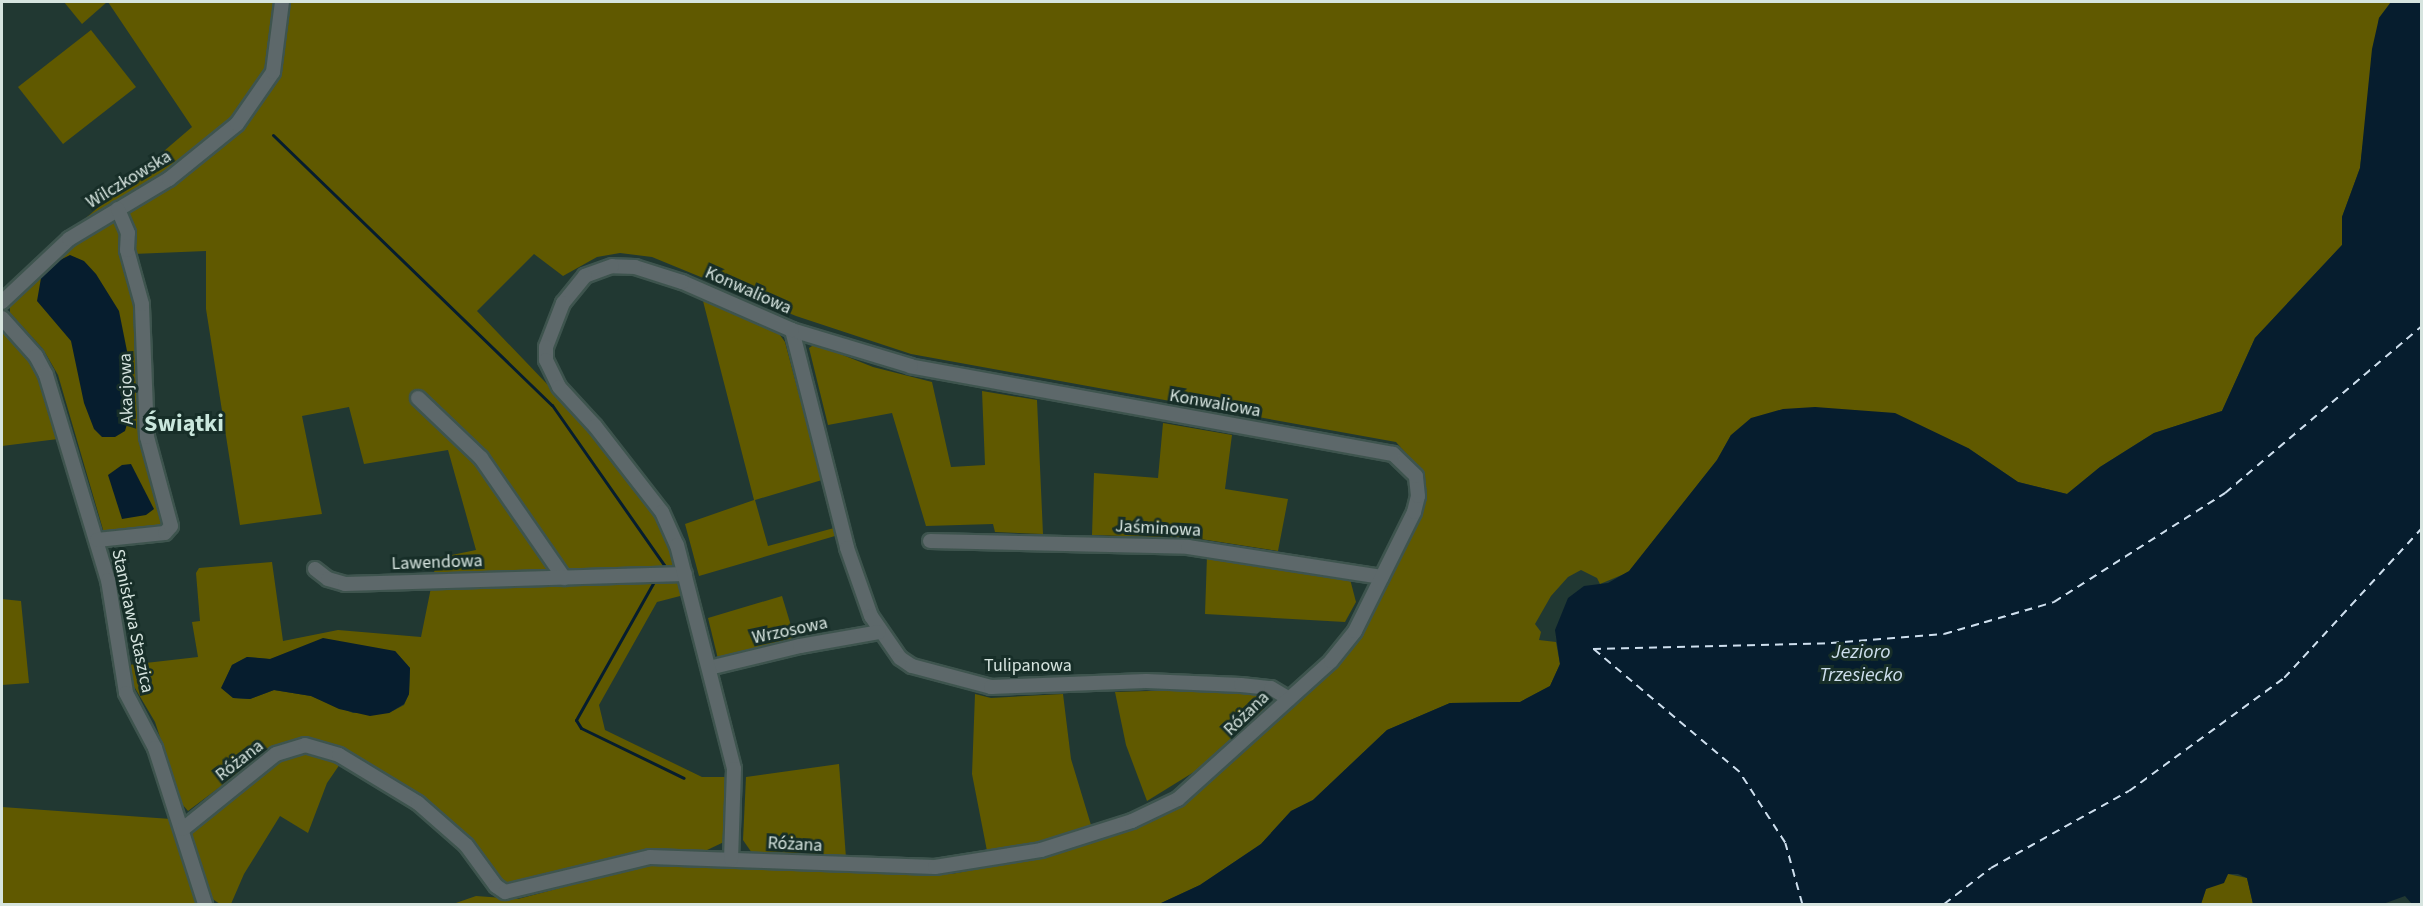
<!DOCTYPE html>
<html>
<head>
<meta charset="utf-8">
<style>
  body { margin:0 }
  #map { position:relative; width:2423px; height:906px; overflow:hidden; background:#213832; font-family:"Source Sans 3",sans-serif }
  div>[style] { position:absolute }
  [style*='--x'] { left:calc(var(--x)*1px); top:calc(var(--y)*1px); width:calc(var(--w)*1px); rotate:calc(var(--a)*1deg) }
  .green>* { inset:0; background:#605900 }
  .water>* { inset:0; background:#061d2e }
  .stream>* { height:3px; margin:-1.5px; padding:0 1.5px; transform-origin:1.5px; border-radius:1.5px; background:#061d2e }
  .ferry>* { height:1.5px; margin-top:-0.75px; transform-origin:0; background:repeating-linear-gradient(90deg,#cedfee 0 8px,transparent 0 14px) }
  .roads { filter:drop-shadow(2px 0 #3e544e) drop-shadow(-2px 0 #3e544e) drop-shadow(0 2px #3e544e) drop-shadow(0 -2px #3e544e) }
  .minor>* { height:14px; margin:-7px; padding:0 7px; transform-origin:7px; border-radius:7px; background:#5d686a }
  span { translate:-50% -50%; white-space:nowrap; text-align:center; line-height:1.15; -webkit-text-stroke:6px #172e28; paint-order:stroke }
  .street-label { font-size:18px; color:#d6e4df }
  .water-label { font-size:20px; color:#cedfee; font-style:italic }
  .district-label { font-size:24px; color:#cae7dd; font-weight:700 }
  .frame { position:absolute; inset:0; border:3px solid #d6e4df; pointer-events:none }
</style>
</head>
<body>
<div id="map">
  <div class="green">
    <div style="clip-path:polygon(64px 2px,107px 2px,82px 24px)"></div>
    <div style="clip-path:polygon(evenodd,108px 2px,2391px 2px,2379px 18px,2360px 168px,2342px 217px,2342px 245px,2255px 338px,2222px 411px,2154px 433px,2100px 467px,2067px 494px,2018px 482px,1968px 448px,1731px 435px,1717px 460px,1629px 572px,1600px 584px,1597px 578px,1581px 570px,1568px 577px,1551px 596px,1535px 624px,1541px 632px,1539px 640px,1556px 642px,1560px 664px,1550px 686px,1520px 702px,1450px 703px,1387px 730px,1313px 800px,1291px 811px,1261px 844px,1200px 885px,1159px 904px,453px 904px,476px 896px,518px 899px,651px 864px,951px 874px,1043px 857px,1135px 828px,1182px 805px,1241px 755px,1336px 666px,1361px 635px,1420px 515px,1425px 496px,1423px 473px,1396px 442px,911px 354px,796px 316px,652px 257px,620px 253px,597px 257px,563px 276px,534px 254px,477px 311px,591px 430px,656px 515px,671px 547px,684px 595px,657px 602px,599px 705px,605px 730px,702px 777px,728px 777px,726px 841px,705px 851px,638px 851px,507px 885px,471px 840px,422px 797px,342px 749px,311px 738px,291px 740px,272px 748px,188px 811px,182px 804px,155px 722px,132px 683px,128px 665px,198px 657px,192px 622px,200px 621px,196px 573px,199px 568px,272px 562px,283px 641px,338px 630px,421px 637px,437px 558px,476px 550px,448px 450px,364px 464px,349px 407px,302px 416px,322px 514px,240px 525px,206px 309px,206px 251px,133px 254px,116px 203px,73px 229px,192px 127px,108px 2px,395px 651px,410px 668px,409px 694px,404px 705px,389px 713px,353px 713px,311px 696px,274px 690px,250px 699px,234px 698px,222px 688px,232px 665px,247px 657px,269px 659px,395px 651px)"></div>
    <div style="clip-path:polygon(91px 30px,136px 87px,63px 144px,18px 87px)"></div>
    <div style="clip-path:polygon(108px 221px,122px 226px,138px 305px,139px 376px,166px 528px,104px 533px,58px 375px,43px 349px,10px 313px,10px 302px,72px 243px)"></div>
    <div style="clip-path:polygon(703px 301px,775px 328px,785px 342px,822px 480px,755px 500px,768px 546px,834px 528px,835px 536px,699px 576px,685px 524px,754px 500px)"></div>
    <div style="clip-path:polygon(2px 327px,20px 346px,37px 372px,58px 439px,2px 446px)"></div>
    <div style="clip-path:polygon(815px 344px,873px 367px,932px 382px,951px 467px,985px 465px,982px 391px,1037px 400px,1043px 534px,995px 532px,993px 524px,926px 526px,892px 413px,828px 425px,809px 348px)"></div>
    <div style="clip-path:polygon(1163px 423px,1232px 435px,1225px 489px,1288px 499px,1278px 551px,1194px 538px,1092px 535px,1094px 473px,1158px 478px)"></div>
    <div style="clip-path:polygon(1207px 556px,1350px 579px,1356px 602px,1345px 622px,1205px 614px)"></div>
    <div style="clip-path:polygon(782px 596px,795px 639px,718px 659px,708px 618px)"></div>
    <div style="clip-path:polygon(2px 599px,21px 601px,29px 683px,2px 685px)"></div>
    <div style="clip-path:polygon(1214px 689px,1261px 696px,1264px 712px,1202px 767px,1147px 801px,1126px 745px,1115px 692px)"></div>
    <div style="clip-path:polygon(975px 694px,991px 698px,1063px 694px,1071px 759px,1091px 825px,1061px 840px,987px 851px,972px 774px)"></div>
    <div style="clip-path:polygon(310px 753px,340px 764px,327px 783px,308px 833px,280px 816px,244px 874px,231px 904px,220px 904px,211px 898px,190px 832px,280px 760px)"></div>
    <div style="clip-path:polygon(839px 764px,846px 858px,752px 853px,743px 840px,746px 777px)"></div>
    <div style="clip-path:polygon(2px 807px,171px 819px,197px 904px,2px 904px)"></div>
    <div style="clip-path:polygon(2228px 874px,2247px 878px,2253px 904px,2201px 904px,2206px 889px)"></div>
  </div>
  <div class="water">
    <div style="clip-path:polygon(2391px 2px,2422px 2px,2421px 904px,2412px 904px,2405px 896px,2383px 904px,2253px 904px,2247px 878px,2238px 874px,2228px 874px,2224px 883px,2206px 889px,2201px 904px,1159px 904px,1200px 885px,1261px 844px,1291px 811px,1313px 800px,1387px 730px,1450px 703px,1520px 702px,1550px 686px,1560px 664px,1555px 630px,1568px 598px,1584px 586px,1608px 583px,1629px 571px,1717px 460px,1731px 435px,1751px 418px,1783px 409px,1815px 407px,1895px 413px,1968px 448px,2018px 482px,2067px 494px,2100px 467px,2154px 433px,2222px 411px,2255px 338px,2342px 245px,2342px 217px,2360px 168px,2372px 49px,2379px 18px)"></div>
    <div style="clip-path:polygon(70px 255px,84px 261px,96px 274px,119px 311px,128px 356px,130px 414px,125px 431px,115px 437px,102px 437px,94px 429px,84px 403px,71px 341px,37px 301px,41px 278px,56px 262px)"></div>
    <div style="clip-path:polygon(131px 464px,154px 509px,146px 515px,122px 519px,108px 475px,122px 465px)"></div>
    <div style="clip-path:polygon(323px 638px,395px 651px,410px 668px,409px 694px,404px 704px,389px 713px,370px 716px,339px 709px,311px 696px,274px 690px,250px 699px,233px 698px,221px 688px,232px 665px,247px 657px,270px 659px)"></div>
  </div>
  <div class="stream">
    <div style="--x:273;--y:135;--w:388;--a:44.1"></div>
    <div style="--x:552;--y:405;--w:195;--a:55"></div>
    <div style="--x:664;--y:565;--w:6;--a:121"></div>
    <div style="--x:656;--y:578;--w:163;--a:119.4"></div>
    <div style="--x:576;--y:720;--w:9;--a:58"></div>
    <div style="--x:581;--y:728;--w:114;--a:25.9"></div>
  </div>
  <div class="ferry">
    <div style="--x:1802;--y:904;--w:63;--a:-105.6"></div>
    <div style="--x:1785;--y:843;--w:85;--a:-122.9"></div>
    <div style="--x:1739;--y:772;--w:191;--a:-139.9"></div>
    <div style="--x:1593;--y:649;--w:238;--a:-1.4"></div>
    <div style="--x:1831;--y:643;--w:113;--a:-4.6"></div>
    <div style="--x:1944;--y:634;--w:115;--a:-16.2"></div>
    <div style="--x:2054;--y:602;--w:203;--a:-32.5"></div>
    <div style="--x:2225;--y:493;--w:258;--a:-40.3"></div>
    <div style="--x:1944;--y:904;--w:59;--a:-37.5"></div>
    <div style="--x:1991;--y:868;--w:158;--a:-29.2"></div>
    <div style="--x:2129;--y:791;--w:192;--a:-36.1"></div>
    <div style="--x:2284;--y:678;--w:204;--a:-47.4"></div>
  </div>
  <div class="roads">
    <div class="minor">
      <div style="--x:2;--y:302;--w:92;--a:-43.2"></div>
      <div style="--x:69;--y:239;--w:117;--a:-31"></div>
      <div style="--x:169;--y:179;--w:87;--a:-39"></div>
      <div style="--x:237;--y:124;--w:63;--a:-55.3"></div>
      <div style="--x:273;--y:72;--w:71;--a:-82.7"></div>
      <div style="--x:2;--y:318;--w:51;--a:48.2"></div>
      <div style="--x:36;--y:356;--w:21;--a:62"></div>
      <div style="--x:46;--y:375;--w:214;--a:73.2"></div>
      <div style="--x:108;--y:580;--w:114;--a:80.9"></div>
      <div style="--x:126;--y:693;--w:62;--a:62.2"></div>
      <div style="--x:155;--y:748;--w:164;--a:72.2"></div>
      <div style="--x:792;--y:330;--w:225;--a:75.8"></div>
      <div style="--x:847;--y:548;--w:72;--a:70.6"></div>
      <div style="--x:871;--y:616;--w:51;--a:55.4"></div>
      <div style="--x:900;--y:658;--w:14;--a:34"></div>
      <div style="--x:912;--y:666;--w:82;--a:14.9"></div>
      <div style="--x:991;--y:687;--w:155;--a:-2.2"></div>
      <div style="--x:1146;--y:681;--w:95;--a:2.4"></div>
      <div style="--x:1241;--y:685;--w:30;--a:6"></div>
      <div style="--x:1271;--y:688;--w:21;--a:31"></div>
      <div style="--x:418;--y:398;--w:87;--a:43.6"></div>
      <div style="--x:481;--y:458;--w:146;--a:55.3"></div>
      <div style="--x:97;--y:540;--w:68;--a:-5.9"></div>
      <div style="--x:165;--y:533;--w:9;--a:-49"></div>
      <div style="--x:171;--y:526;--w:92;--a:-105.1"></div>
      <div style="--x:147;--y:437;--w:133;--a:-92.2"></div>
      <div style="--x:142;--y:304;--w:56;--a:-105.5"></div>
      <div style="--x:127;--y:250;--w:17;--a:-87"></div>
      <div style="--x:128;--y:233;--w:26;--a:-113"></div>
      <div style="--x:930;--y:541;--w:258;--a:1.3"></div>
      <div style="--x:1188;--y:547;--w:196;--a:8.8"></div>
      <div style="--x:315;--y:569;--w:16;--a:38"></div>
      <div style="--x:328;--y:579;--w:18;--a:16"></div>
      <div style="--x:345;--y:584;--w:340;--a:-1.7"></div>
      <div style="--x:709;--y:668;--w:94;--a:-13.6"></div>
      <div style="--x:800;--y:646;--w:80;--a:-10"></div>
      <div style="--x:183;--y:829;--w:119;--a:-38.9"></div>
      <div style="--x:276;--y:754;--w:30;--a:-17"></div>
      <div style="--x:305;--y:745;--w:35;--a:16"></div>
      <div style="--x:339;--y:755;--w:92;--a:31.3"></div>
      <div style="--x:418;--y:803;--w:64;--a:41.2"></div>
      <div style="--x:466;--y:845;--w:51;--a:53.8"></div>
      <div style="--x:496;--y:886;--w:11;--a:34"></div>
      <div style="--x:505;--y:892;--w:149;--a:-13.6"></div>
      <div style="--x:650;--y:857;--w:285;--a:2"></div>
      <div style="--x:935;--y:867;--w:107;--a:-9.1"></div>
      <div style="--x:1041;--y:850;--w:96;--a:-17.7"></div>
      <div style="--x:1132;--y:821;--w:51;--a:-25.6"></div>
      <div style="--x:1178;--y:799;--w:206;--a:-42"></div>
      <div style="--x:1331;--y:661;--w:38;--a:-51"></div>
      <div style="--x:1355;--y:631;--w:133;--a:-63.6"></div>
      <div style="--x:1414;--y:512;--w:16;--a:-76"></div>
      <div style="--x:1418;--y:496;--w:20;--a:-96"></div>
      <div style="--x:1416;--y:476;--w:32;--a:-136"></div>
      <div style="--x:1393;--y:454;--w:490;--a:-169.7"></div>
      <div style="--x:911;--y:366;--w:124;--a:-163.2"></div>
      <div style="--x:792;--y:330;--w:120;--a:-156.4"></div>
      <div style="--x:682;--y:282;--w:49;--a:-162.3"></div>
      <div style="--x:635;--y:267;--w:23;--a:-178"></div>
      <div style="--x:612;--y:266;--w:29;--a:160"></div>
      <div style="--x:585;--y:276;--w:35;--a:129"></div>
      <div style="--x:563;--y:303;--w:47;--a:111.1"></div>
      <div style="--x:546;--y:347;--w:13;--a:90"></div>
      <div style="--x:546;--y:360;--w:30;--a:64"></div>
      <div style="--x:559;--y:387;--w:53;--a:47.3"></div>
      <div style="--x:595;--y:426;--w:109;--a:52.1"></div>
      <div style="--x:662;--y:512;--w:36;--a:66"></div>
      <div style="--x:677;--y:545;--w:231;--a:75.7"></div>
      <div style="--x:734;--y:769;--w:90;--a:91.9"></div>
    </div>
  </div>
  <div class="street-label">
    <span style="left:129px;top:180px;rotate:-31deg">Wilczkowska</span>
    <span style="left:748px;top:291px;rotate:24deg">Konwaliowa</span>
    <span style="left:127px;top:389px;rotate:-92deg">Akacjowa</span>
    <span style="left:1215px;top:404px;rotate:10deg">Konwaliowa</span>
    <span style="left:1158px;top:529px;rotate:3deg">Jaśminowa</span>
    <span style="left:437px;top:563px;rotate:-2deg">Lawendowa</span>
    <span style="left:132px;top:621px;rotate:78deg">Stanisława Staszica</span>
    <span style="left:790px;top:631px;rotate:-12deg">Wrzosowa</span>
    <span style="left:1028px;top:666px">Tulipanowa</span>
    <span style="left:1247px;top:714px;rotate:-44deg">Różana</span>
    <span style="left:240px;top:761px;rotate:-38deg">Różana</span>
    <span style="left:795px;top:845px;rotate:3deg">Różana</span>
  </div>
  <div class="water-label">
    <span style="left:1861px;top:664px">Jezioro<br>Trzesiecko</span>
  </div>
  <div class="district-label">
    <span style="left:184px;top:424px">Świątki</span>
  </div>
  <div class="frame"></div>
</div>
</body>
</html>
